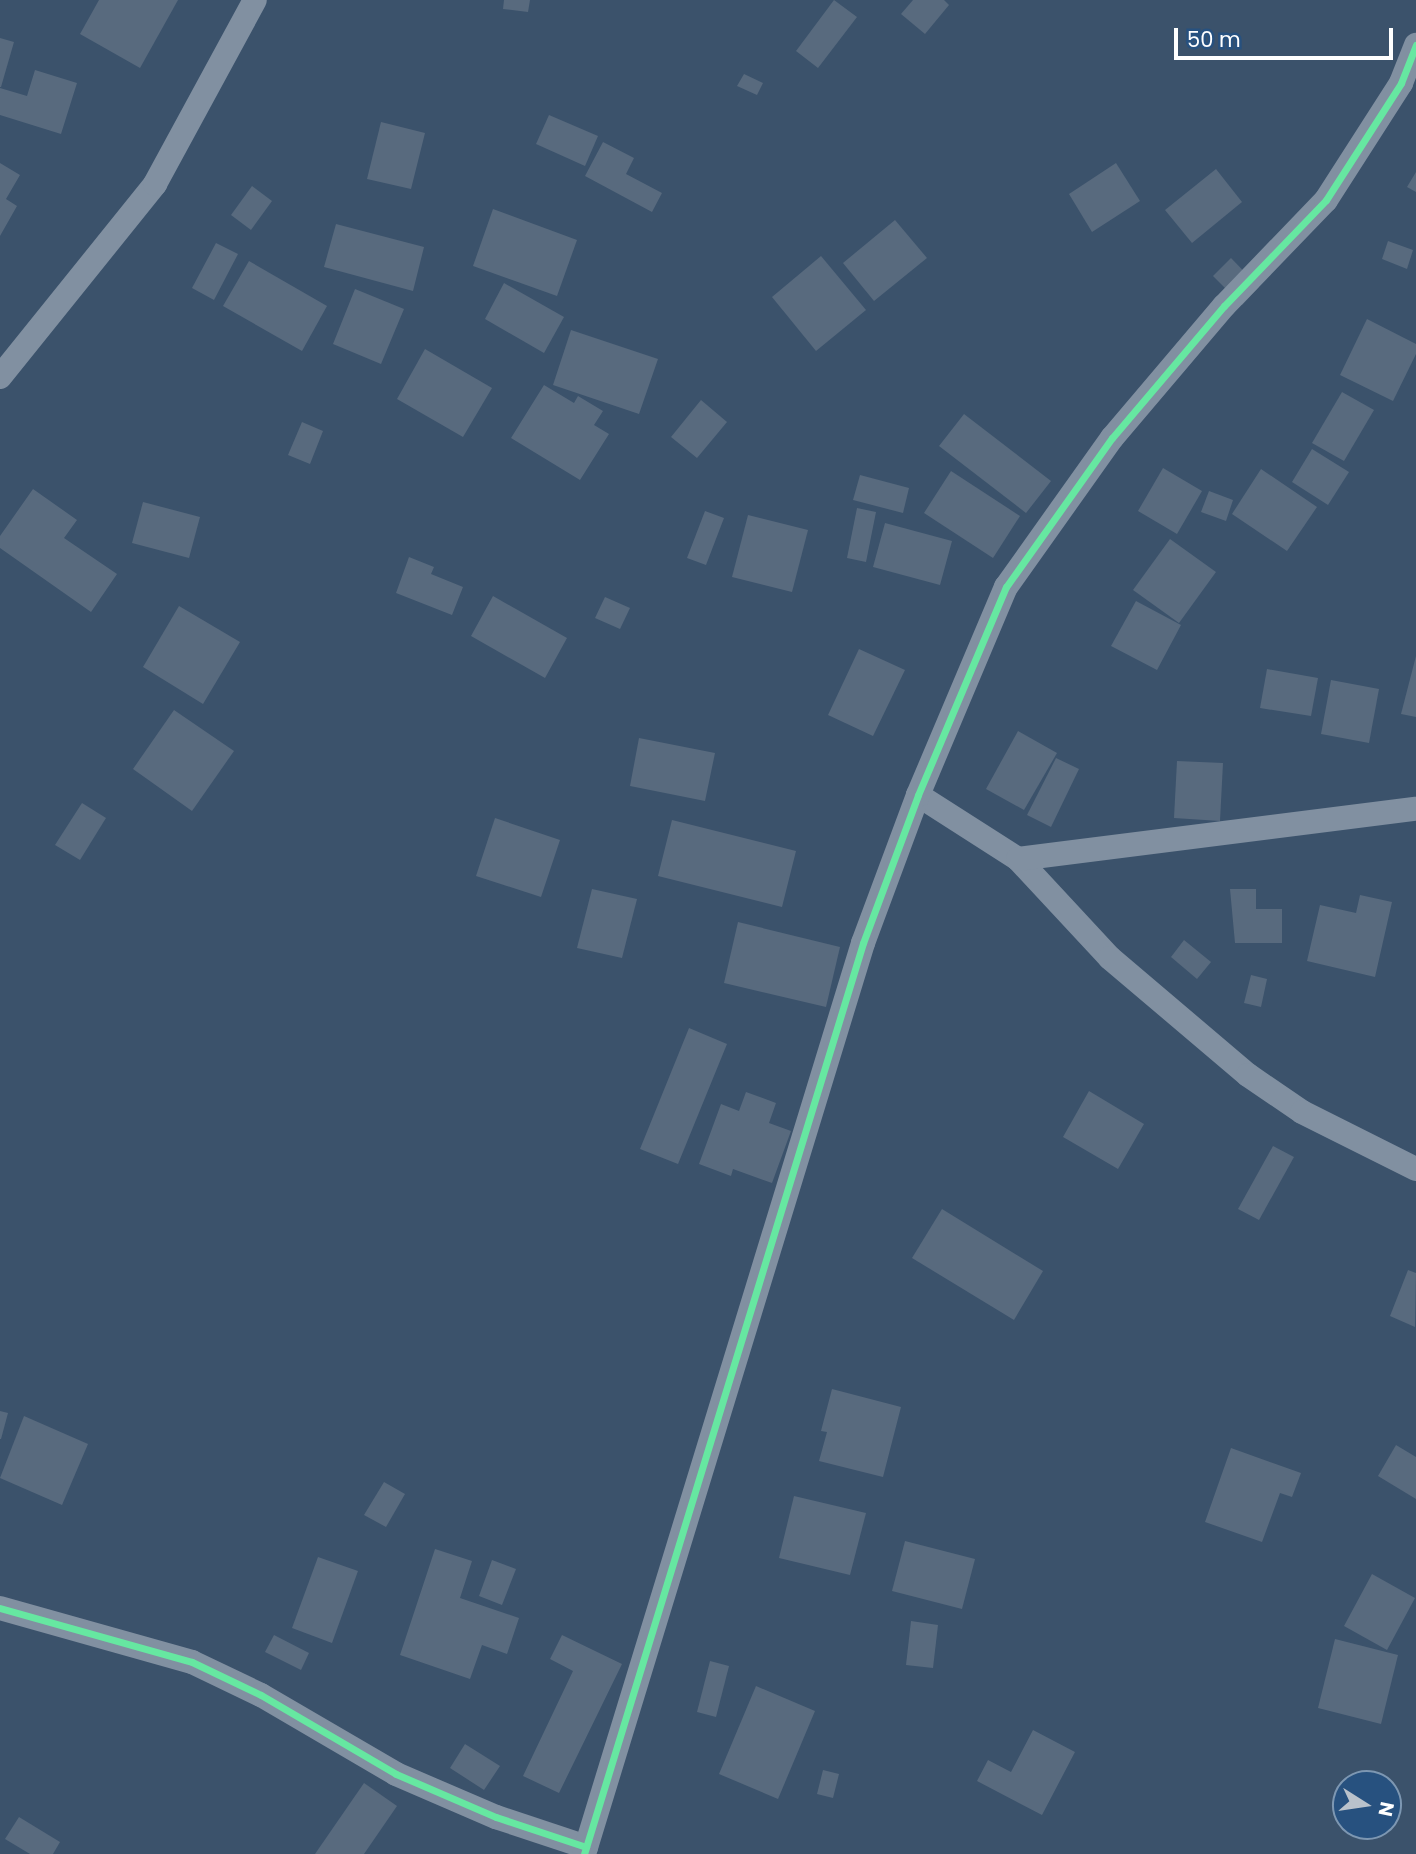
<!DOCTYPE html>
<html>
<head>
<meta charset="utf-8">
<style>
  body { margin:0 }
  #map { position:relative; width:1416px; height:1854px; overflow:hidden; background:#3b526b; font-family:Poppins,sans-serif }
  div>[style] { position:absolute }
  [style*='--x'] { left:calc(var(--x)*1px); top:calc(var(--y)*1px); width:calc(var(--w)*1px); rotate:calc(var(--a)*1deg) }
  .building>* { inset:0; background:#586a7e }
  .minor>* { height:24px; margin:-12px; padding:0 12px; transform-origin:12px; border-radius:12px; background:#8190a1 }
  .cycleway>* { height:7px; margin:-3.5px; padding:0 3.5px; transform-origin:3.5px; border-radius:3.5px; background:#66e7a1 }
  span { translate:-50% -50%; white-space:nowrap; text-align:center; line-height:1.15; -webkit-text-stroke:6px #27517f; paint-order:stroke }
  .north { position:absolute; left:1332px; top:1770px; width:70px; height:70px; box-sizing:border-box; background:#27517f; border:2px solid #7d97b2; border-radius:50%; rotate:102deg; font-size:19px; font-weight:700; line-height:28px; text-align:center; color:#fff }
  .north::after { content:''; display:block; margin:auto; width:24px; height:32px; background:#bac2cb; clip-path:polygon(50% 0,100% 100%,50% 72%,0 100%) }
  .scale { position:absolute; left:1174px; top:28px; width:219px; height:32px; box-sizing:border-box; border:4px solid #fff; border-top:0; padding-left:9px; font-size:21px; line-height:24px; white-space:nowrap; color:#fff; -webkit-text-stroke:5px #27517f; paint-order:stroke }
</style>
</head>
<body>
<div id="map">
  <div class="building">
    <div style="clip-path:polygon(99px 0,178px 0,140px 68px,80px 34px)"></div>
    <div style="clip-path:polygon(504px 0,530px 0,528px 12px,503px 9px)"></div>
    <div style="clip-path:polygon(834px 0,857px 17px,818px 68px,796px 51px)"></div>
    <div style="clip-path:polygon(913px 0,944px 0,949px 5px,925px 34px,901px 14px)"></div>
    <div style="clip-path:polygon(0 38px,14px 42px,1px 87px,0 87px)"></div>
    <div style="clip-path:polygon(35px 70px,77px 83px,61px 134px,0 115px,0 88px,27px 96px)"></div>
    <div style="clip-path:polygon(744px 74px,763px 83px,757px 95px,737px 86px)"></div>
    <div style="clip-path:polygon(549px 115px,598px 136px,585px 166px,536px 144px)"></div>
    <div style="clip-path:polygon(381px 122px,425px 133px,411px 189px,367px 179px)"></div>
    <div style="clip-path:polygon(603px 142px,634px 158px,626px 174px,662px 193px,652px 212px,585px 176px)"></div>
    <div style="clip-path:polygon(0 163px,20px 175px,6px 199px,17px 206px,0 236px)"></div>
    <div style="clip-path:polygon(1116px 163px,1140px 201px,1092px 232px,1069px 194px)"></div>
    <div style="clip-path:polygon(1216px 169px,1242px 202px,1192px 243px,1165px 210px)"></div>
    <div style="clip-path:polygon(1416px 172px,1416px 192px,1407px 187px)"></div>
    <div style="clip-path:polygon(252px 186px,272px 201px,251px 230px,231px 215px)"></div>
    <div style="clip-path:polygon(493px 209px,577px 240px,557px 296px,473px 266px)"></div>
    <div style="clip-path:polygon(895px 220px,927px 258px,874px 301px,843px 263px)"></div>
    <div style="clip-path:polygon(336px 224px,424px 247px,413px 291px,324px 267px)"></div>
    <div style="clip-path:polygon(1388px 241px,1413px 250px,1407px 269px,1382px 259px)"></div>
    <div style="clip-path:polygon(216px 243px,238px 254px,214px 300px,192px 288px)"></div>
    <div style="clip-path:polygon(821px 256px,866px 310px,816px 351px,772px 297px)"></div>
    <div style="clip-path:polygon(1231px 258px,1259px 287px,1242px 305px,1213px 276px)"></div>
    <div style="clip-path:polygon(249px 261px,327px 306px,302px 351px,223px 306px)"></div>
    <div style="clip-path:polygon(504px 283px,564px 317px,544px 353px,485px 319px)"></div>
    <div style="clip-path:polygon(355px 289px,404px 309px,381px 364px,333px 344px)"></div>
    <div style="clip-path:polygon(1367px 319px,1416px 344px,1416px 354px,1393px 401px,1340px 375px)"></div>
    <div style="clip-path:polygon(571px 330px,658px 359px,639px 414px,553px 385px)"></div>
    <div style="clip-path:polygon(425px 349px,492px 388px,463px 437px,397px 399px)"></div>
    <div style="clip-path:polygon(544px 385px,574px 403px,578px 396px,603px 411px,594px 425px,609px 434px,580px 480px,511px 438px)"></div>
    <div style="clip-path:polygon(1342px 392px,1374px 410px,1344px 461px,1312px 443px)"></div>
    <div style="clip-path:polygon(701px 400px,727px 422px,697px 458px,671px 437px)"></div>
    <div style="clip-path:polygon(964px 414px,1051px 481px,1026px 513px,939px 446px)"></div>
    <div style="clip-path:polygon(302px 422px,323px 431px,310px 464px,288px 455px)"></div>
    <div style="clip-path:polygon(1312px 449px,1349px 472px,1328px 505px,1292px 482px)"></div>
    <div style="clip-path:polygon(1163px 468px,1202px 491px,1177px 534px,1138px 511px)"></div>
    <div style="clip-path:polygon(1261px 469px,1317px 507px,1287px 551px,1232px 514px)"></div>
    <div style="clip-path:polygon(951px 471px,1020px 516px,993px 558px,924px 513px)"></div>
    <div style="clip-path:polygon(860px 475px,909px 488px,903px 513px,853px 500px)"></div>
    <div style="clip-path:polygon(33px 489px,77px 520px,64px 538px,117px 574px,91px 612px,0 548px,0 536px)"></div>
    <div style="clip-path:polygon(1209px 491px,1233px 500px,1226px 521px,1201px 512px)"></div>
    <div style="clip-path:polygon(143px 502px,200px 517px,189px 558px,132px 543px)"></div>
    <div style="clip-path:polygon(857px 508px,876px 512px,866px 562px,847px 558px)"></div>
    <div style="clip-path:polygon(705px 511px,724px 518px,706px 565px,687px 558px)"></div>
    <div style="clip-path:polygon(748px 515px,808px 530px,792px 592px,732px 577px)"></div>
    <div style="clip-path:polygon(885px 523px,952px 541px,940px 585px,873px 567px)"></div>
    <div style="clip-path:polygon(1170px 539px,1216px 572px,1179px 623px,1133px 590px)"></div>
    <div style="clip-path:polygon(409px 557px,434px 567px,431px 574px,463px 587px,452px 615px,396px 593px)"></div>
    <div style="clip-path:polygon(493px 596px,567px 638px,545px 678px,471px 636px)"></div>
    <div style="clip-path:polygon(605px 597px,630px 608px,620px 629px,595px 618px)"></div>
    <div style="clip-path:polygon(1136px 601px,1181px 625px,1157px 670px,1111px 646px)"></div>
    <div style="clip-path:polygon(179px 606px,240px 642px,203px 704px,143px 667px)"></div>
    <div style="clip-path:polygon(859px 649px,905px 670px,873px 736px,828px 715px)"></div>
    <div style="clip-path:polygon(1416px 656px,1416px 717px,1401px 714px)"></div>
    <div style="clip-path:polygon(1267px 669px,1318px 678px,1311px 716px,1260px 708px)"></div>
    <div style="clip-path:polygon(1331px 680px,1379px 689px,1369px 743px,1321px 734px)"></div>
    <div style="clip-path:polygon(174px 710px,234px 751px,192px 811px,133px 769px)"></div>
    <div style="clip-path:polygon(1018px 731px,1057px 753px,1024px 810px,986px 789px)"></div>
    <div style="clip-path:polygon(639px 738px,715px 753px,705px 801px,630px 786px)"></div>
    <div style="clip-path:polygon(1056px 758px,1079px 769px,1051px 827px,1027px 815px)"></div>
    <div style="clip-path:polygon(1177px 761px,1223px 763px,1220px 821px,1174px 818px)"></div>
    <div style="clip-path:polygon(82px 803px,106px 818px,80px 860px,55px 845px)"></div>
    <div style="clip-path:polygon(495px 818px,560px 840px,541px 897px,476px 876px)"></div>
    <div style="clip-path:polygon(672px 820px,796px 851px,782px 907px,658px 876px)"></div>
    <div style="clip-path:polygon(592px 889px,637px 899px,622px 958px,577px 948px)"></div>
    <div style="clip-path:polygon(1230px 889px,1256px 889px,1256px 909px,1282px 909px,1282px 943px,1235px 943px)"></div>
    <div style="clip-path:polygon(1360px 895px,1392px 902px,1375px 977px,1307px 961px,1320px 905px,1356px 913px)"></div>
    <div style="clip-path:polygon(738px 922px,840px 947px,826px 1007px,724px 983px)"></div>
    <div style="clip-path:polygon(1184px 940px,1211px 962px,1197px 979px,1171px 957px)"></div>
    <div style="clip-path:polygon(1251px 975px,1267px 979px,1261px 1007px,1244px 1003px)"></div>
    <div style="clip-path:polygon(689px 1028px,727px 1044px,678px 1164px,640px 1149px)"></div>
    <div style="clip-path:polygon(1089px 1091px,1144px 1124px,1118px 1169px,1063px 1137px)"></div>
    <div style="clip-path:polygon(746px 1092px,776px 1103px,769px 1123px,791px 1131px,772px 1183px,733px 1169px,731px 1176px,699px 1164px,721px 1104px,739px 1111px)"></div>
    <div style="clip-path:polygon(1273px 1146px,1294px 1157px,1259px 1220px,1238px 1209px)"></div>
    <div style="clip-path:polygon(942px 1209px,1043px 1271px,1014px 1320px,912px 1258px)"></div>
    <div style="clip-path:polygon(1408px 1270px,1416px 1273px,1415px 1327px,1390px 1316px)"></div>
    <div style="clip-path:polygon(832px 1389px,901px 1407px,883px 1477px,819px 1461px,827px 1432px,821px 1431px)"></div>
    <div style="clip-path:polygon(0 1411px,8px 1413px,1px 1439px,0 1439px)"></div>
    <div style="clip-path:polygon(24px 1416px,88px 1444px,62px 1505px,0 1478px)"></div>
    <div style="clip-path:polygon(1396px 1445px,1416px 1457px,1416px 1499px,1378px 1476px)"></div>
    <div style="clip-path:polygon(1231px 1448px,1301px 1473px,1292px 1497px,1280px 1493px,1262px 1542px,1205px 1522px)"></div>
    <div style="clip-path:polygon(384px 1482px,405px 1494px,386px 1527px,364px 1515px)"></div>
    <div style="clip-path:polygon(794px 1496px,866px 1513px,850px 1575px,779px 1558px)"></div>
    <div style="clip-path:polygon(905px 1541px,975px 1559px,962px 1609px,892px 1591px)"></div>
    <div style="clip-path:polygon(435px 1549px,472px 1561px,460px 1598px,519px 1618px,507px 1654px,482px 1645px,470px 1679px,400px 1655px)"></div>
    <div style="clip-path:polygon(318px 1557px,358px 1571px,332px 1643px,292px 1628px)"></div>
    <div style="clip-path:polygon(492px 1560px,516px 1569px,502px 1605px,479px 1596px)"></div>
    <div style="clip-path:polygon(1372px 1574px,1415px 1598px,1387px 1650px,1344px 1626px)"></div>
    <div style="clip-path:polygon(911px 1621px,938px 1625px,933px 1668px,906px 1665px)"></div>
    <div style="clip-path:polygon(274px 1635px,309px 1653px,301px 1670px,265px 1652px)"></div>
    <div style="clip-path:polygon(562px 1635px,622px 1664px,559px 1793px,523px 1776px,573px 1671px,550px 1659px)"></div>
    <div style="clip-path:polygon(1335px 1639px,1398px 1655px,1381px 1724px,1318px 1708px)"></div>
    <div style="clip-path:polygon(710px 1661px,729px 1666px,716px 1717px,697px 1712px)"></div>
    <div style="clip-path:polygon(756px 1686px,815px 1711px,778px 1799px,719px 1774px)"></div>
    <div style="clip-path:polygon(1033px 1730px,1075px 1752px,1042px 1815px,977px 1781px,988px 1760px,1011px 1772px)"></div>
    <div style="clip-path:polygon(465px 1744px,500px 1766px,484px 1790px,450px 1768px)"></div>
    <div style="clip-path:polygon(823px 1770px,839px 1774px,833px 1798px,817px 1794px)"></div>
    <div style="clip-path:polygon(364px 1783px,397px 1806px,364px 1854px,315px 1854px)"></div>
    <div style="clip-path:polygon(19px 1817px,60px 1842px,53px 1854px,30px 1854px,5px 1839px)"></div>
  </div>
  <div class="minor">
    <div style="--x:0;--y:377;--w:248;--a:-51.2"></div>
    <div style="--x:155;--y:184;--w:209;--a:-61.5"></div>
    <div style="--x:918;--y:795;--w:119;--a:32.6"></div>
    <div style="--x:1018;--y:859;--w:135;--a:47.1"></div>
    <div style="--x:1110;--y:958;--w:181;--a:40.3"></div>
    <div style="--x:1248;--y:1075;--w:65;--a:34.4"></div>
    <div style="--x:1302;--y:1112;--w:127;--a:26.6"></div>
    <div style="--x:1018;--y:859;--w:401;--a:-7.2"></div>
    <div style="--x:0;--y:1608;--w:199;--a:15.7"></div>
    <div style="--x:192;--y:1662;--w:76;--a:25.6"></div>
    <div style="--x:261;--y:1695;--w:156;--a:30.3"></div>
    <div style="--x:396;--y:1774;--w:109;--a:23.3"></div>
    <div style="--x:496;--y:1817;--w:95;--a:18.4"></div>
    <div style="--x:584;--y:1854;--w:953;--a:-72.97"></div>
    <div style="--x:863;--y:943;--w:158;--a:-69.6"></div>
    <div style="--x:918;--y:795;--w:226;--a:-67.1"></div>
    <div style="--x:1006;--y:587;--w:183;--a:-54.6"></div>
    <div style="--x:1112;--y:438;--w:173;--a:-49.7"></div>
    <div style="--x:1224;--y:306;--w:147;--a:-46.1"></div>
    <div style="--x:1326;--y:200;--w:139;--a:-57.3"></div>
    <div style="--x:1401;--y:83;--w:41;--a:-68.5"></div>
  </div>
  <div class="cycleway">
    <div style="--x:0;--y:1608;--w:199;--a:15.7"></div>
    <div style="--x:192;--y:1662;--w:76;--a:25.6"></div>
    <div style="--x:261;--y:1695;--w:156;--a:30.3"></div>
    <div style="--x:396;--y:1774;--w:109;--a:23.3"></div>
    <div style="--x:496;--y:1817;--w:95;--a:18.4"></div>
    <div style="--x:584;--y:1854;--w:953;--a:-72.97"></div>
    <div style="--x:863;--y:943;--w:158;--a:-69.6"></div>
    <div style="--x:918;--y:795;--w:226;--a:-67.1"></div>
    <div style="--x:1006;--y:587;--w:183;--a:-54.6"></div>
    <div style="--x:1112;--y:438;--w:173;--a:-49.7"></div>
    <div style="--x:1224;--y:306;--w:147;--a:-46.1"></div>
    <div style="--x:1326;--y:200;--w:139;--a:-57.3"></div>
    <div style="--x:1401;--y:83;--w:41;--a:-68.5"></div>
  </div>
  <div class="north">N</div>
  <div class="scale">50 m</div>
</div>
</body>
</html>
